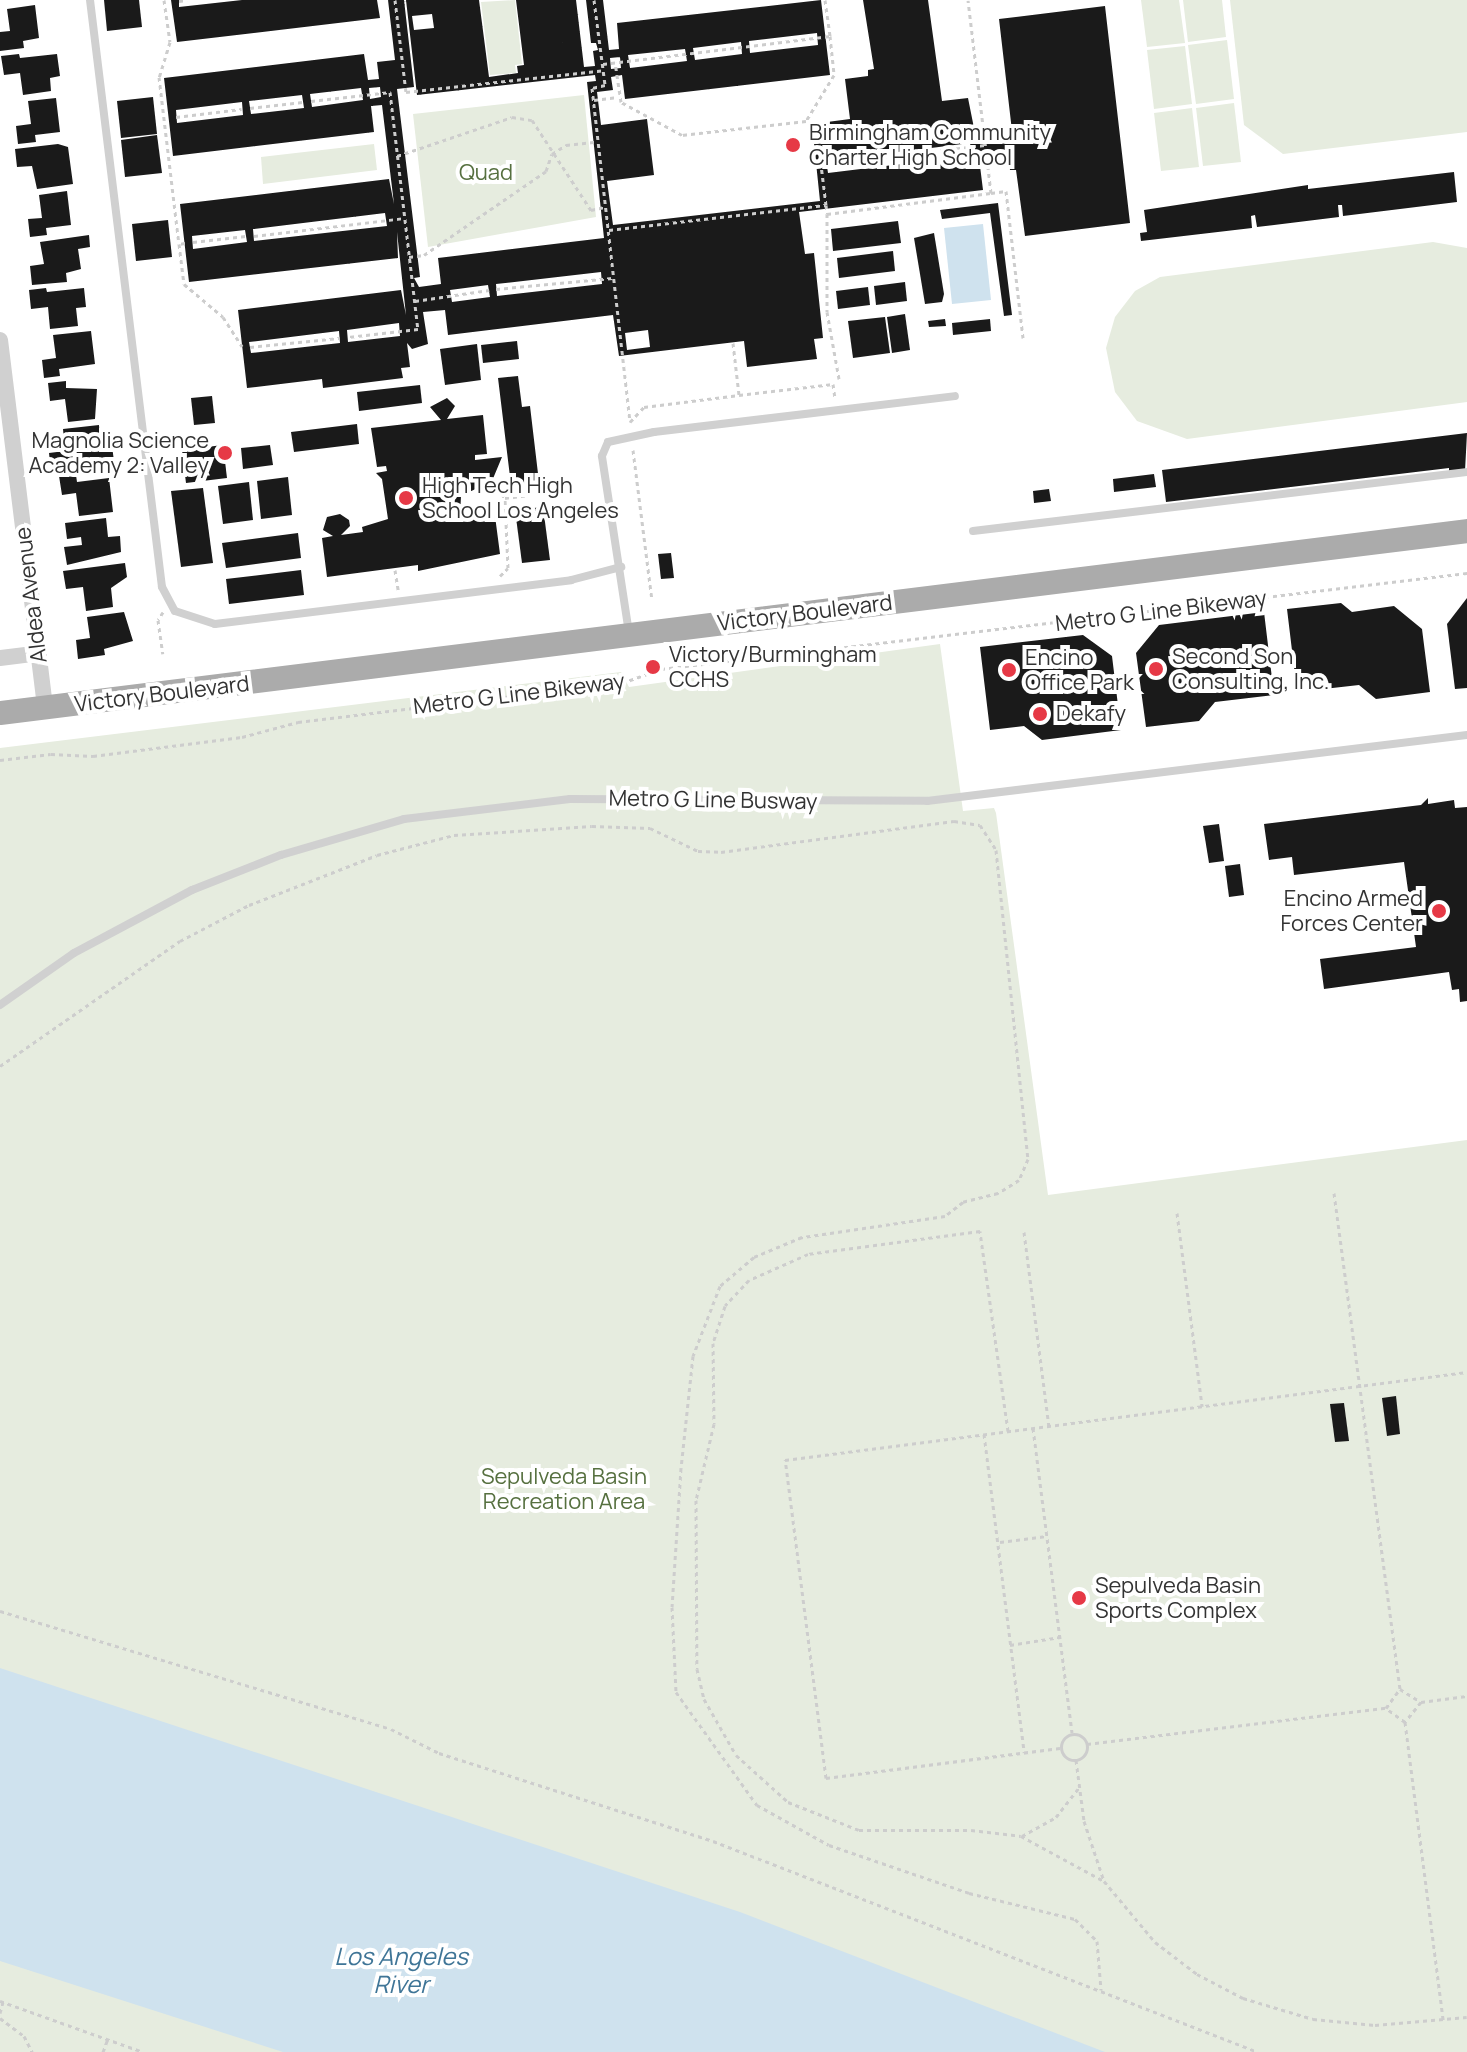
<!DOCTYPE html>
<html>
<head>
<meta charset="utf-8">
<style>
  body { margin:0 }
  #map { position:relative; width:1467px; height:2052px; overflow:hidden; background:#fff; font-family:Manrope,sans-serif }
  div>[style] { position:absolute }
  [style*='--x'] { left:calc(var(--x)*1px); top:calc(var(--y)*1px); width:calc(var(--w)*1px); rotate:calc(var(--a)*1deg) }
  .green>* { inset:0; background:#e6ecdf }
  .water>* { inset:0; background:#cfe2ee }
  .building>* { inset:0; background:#1a1a1a }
  .path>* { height:3px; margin-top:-1.5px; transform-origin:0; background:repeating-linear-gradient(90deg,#cdcdcd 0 4px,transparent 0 8px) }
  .path>.ring { margin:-1.5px; padding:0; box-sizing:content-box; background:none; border:3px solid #cdcdcd; border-radius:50% }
  .service>* { height:8px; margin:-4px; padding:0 4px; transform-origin:4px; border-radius:4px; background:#d0d0d0 }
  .minor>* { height:16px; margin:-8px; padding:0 8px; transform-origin:8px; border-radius:8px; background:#d0d0d0 }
  .primary>* { height:24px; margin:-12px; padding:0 12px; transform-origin:12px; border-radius:12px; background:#ababab }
  .dots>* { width:22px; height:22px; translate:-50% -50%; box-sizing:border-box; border:4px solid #fff; border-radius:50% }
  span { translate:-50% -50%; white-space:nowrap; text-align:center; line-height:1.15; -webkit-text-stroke:8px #fff; paint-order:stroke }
  .poi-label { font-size:22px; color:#333 }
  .left { translate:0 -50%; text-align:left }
  .right { translate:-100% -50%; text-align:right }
  .park-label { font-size:22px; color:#56703f }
  .street-label { font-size:22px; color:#333 }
  .water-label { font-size:24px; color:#3f7597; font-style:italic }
</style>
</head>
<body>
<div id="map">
  <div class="green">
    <div style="clip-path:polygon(515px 0,522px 64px,515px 65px,516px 73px,490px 75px,481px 2px)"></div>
    <div style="clip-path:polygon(1141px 0,1179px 0,1185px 43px,1147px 47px)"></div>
    <div style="clip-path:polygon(1183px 0,1222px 0,1226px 37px,1188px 42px)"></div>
    <div style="clip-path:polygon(1230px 0,1467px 0,1467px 132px,1283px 154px,1244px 125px)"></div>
    <div style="clip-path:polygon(1227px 40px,1234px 99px,1196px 104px,1188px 45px)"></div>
    <div style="clip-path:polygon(1185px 46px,1192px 104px,1154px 109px,1147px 50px)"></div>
    <div style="clip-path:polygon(584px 95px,596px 217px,428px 247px,413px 114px)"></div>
    <div style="clip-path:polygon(1234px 103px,1241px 162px,1203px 166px,1196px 108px)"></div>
    <div style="clip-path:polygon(1192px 108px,1199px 167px,1161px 171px,1154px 113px)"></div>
    <div style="clip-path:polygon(374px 144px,377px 170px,263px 184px,261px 157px)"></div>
    <div style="clip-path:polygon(1433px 242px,1467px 248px,1467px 402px,1187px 439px,1137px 421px,1115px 392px,1106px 348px,1115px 317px,1135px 291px,1160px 277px)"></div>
    <div style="clip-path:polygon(940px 644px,963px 811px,994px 808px,996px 813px,1048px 1195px,1467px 1140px,1467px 2052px,0 2052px,0 748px,621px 672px,629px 687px)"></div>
  </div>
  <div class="water">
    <div style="clip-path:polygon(983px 224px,991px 300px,952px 304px,944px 228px)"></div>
    <div style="clip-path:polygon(0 1668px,740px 1912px,1105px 2052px,283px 2052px,0 1961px)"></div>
  </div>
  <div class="building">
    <div style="clip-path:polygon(104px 0,139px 0,142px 27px,107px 31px)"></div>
    <div style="clip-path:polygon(171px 0,179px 0,179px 7px,242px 0,377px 0,380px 18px,177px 42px)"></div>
    <div style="clip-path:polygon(evenodd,388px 0,404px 0,414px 87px,397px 89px,420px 277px,414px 278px,419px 287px,441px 284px,438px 258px,604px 238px,587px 82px,596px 81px,595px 75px,417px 95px,406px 0,479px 0,489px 77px,518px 73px,517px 66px,524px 65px,516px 0,576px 0,584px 67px,595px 66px,593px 51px,598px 50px,596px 43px,591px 43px,586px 0,603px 0,609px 50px,619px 49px,617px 23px,821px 0,830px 75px,625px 99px,622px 75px,611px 77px,613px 90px,597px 92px,601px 125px,647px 119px,654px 175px,607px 181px,613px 225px,820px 201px,812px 124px,850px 119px,845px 79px,868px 76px,868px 70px,874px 69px,863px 0,928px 0,942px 101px,968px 98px,976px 138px,1012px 131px,999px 19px,1105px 6px,1130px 223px,1025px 236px,1016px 170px,1010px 170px,1008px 155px,979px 158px,983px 190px,799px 212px,805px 254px,814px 253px,823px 338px,814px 339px,817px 359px,747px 367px,744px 341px,619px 356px,613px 315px,448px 335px,445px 310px,423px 312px,428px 344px,412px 349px,407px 343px,410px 367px,401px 368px,403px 378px,323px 388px,322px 379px,247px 388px,238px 310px,401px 290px,406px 315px,397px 232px,398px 258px,189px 282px,180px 204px,389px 179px,394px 204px,382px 105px,371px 106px,374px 132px,173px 156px,164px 78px,364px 54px,368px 80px,379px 79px,377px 62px,395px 60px,388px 0,432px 14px,434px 28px,414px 30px,412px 16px,432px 14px,388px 0,817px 33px,818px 45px,750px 53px,749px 41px,817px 33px,388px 0,741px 42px,742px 54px,695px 60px,693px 48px,741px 42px,388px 0,685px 49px,687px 61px,630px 68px,628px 55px,685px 49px,388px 0,620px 57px,621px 68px,611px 69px,610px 58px,620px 57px,388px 0,380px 87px,381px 97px,370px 99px,369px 88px,380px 87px,388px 0,361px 88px,363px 100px,312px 107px,310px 94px,361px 88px,388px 0,302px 95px,304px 108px,251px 114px,249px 101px,302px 95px,388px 0,242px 102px,243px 115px,177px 123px,176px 110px,242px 102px,388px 0,970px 143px,972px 156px,932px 160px,931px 148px,970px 143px,388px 0,924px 149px,926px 161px,828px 173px,826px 160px,924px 149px,388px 0,385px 213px,387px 226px,254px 241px,253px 229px,385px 213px,388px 0,245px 230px,247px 242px,193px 249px,192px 236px,245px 230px,388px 0,601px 272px,602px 284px,497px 296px,496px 284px,601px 272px,388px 0,488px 285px,490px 297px,452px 302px,450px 290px,488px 285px,388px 0,399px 323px,400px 336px,348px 342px,347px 330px,399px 323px,388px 0,648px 330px,650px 347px,627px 350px,625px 333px,648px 330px,388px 0,339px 331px,340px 343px,251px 353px,249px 342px,339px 331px)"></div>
    <div style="clip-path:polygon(35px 5px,39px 38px,23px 41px,24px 48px,0 51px,0 32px,10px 31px,7px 9px)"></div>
    <div style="clip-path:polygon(19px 54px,20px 58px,57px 54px,60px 76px,50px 78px,51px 91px,23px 95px,20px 73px,4px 75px,1px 56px)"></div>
    <div style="clip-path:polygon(153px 97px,157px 134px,121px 138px,117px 101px)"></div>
    <div style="clip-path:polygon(56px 98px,60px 132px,35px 135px,36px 142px,18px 144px,16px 126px,31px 124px,28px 101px)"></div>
    <div style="clip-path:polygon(157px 135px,162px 173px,125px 177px,121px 140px)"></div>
    <div style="clip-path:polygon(58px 144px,68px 147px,73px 184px,37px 189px,32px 166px,17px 167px,15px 149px)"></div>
    <div style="clip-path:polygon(1454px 172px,1457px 202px,1343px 216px,1342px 205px,1338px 205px,1339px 217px,1257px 227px,1255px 215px,1251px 216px,1252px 228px,1141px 241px,1140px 233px,1147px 232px,1144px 210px,1308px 185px,1308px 189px)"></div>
    <div style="clip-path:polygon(67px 191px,71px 225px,46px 228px,47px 235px,30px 237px,28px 219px,42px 218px,39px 195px)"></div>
    <div style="clip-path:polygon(998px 203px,1012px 315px,1004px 316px,990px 213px,942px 219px,940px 210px)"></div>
    <div style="clip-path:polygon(168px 220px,172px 257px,136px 261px,132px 224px)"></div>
    <div style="clip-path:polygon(898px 221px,901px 243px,833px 251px,831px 229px)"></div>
    <div style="clip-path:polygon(934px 233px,944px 294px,942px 302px,925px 304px,914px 238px)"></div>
    <div style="clip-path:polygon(89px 235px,90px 247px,78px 249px,81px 269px,66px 273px,67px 282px,32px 285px,30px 266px,44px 264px,40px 242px)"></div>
    <div style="clip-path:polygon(893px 251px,895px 271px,839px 278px,837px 258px)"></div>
    <div style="clip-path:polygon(905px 282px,907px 301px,876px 305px,874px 286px)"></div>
    <div style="clip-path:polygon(868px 287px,870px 305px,838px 309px,836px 291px)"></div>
    <div style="clip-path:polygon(46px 288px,47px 292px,84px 288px,86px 307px,76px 308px,78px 326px,50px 329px,48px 307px,31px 309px,29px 290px)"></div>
    <div style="clip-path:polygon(905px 314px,910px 350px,892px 353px,887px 317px)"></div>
    <div style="clip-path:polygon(885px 317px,890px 353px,853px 358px,848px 321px)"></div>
    <div style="clip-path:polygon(945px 319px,946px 326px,929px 327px,928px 321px)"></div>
    <div style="clip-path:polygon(990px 319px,991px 331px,953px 335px,952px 323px)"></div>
    <div style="clip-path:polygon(91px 331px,95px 364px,59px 369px,60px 376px,44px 378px,42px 360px,56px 358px,53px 335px)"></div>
    <div style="clip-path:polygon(517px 341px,519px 359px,483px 363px,481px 345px)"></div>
    <div style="clip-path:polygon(477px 344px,481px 380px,445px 385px,440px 349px)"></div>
    <div style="clip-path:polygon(518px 376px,522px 407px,530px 406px,539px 482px,511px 485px,498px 378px)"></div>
    <div style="clip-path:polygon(66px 381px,66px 388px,97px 389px,95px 419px,68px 422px,65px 399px,50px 401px,48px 383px)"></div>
    <div style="clip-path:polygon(420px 385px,422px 403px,359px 411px,357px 392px)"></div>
    <div style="clip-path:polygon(212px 396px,215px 423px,194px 425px,191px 398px)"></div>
    <div style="clip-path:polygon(447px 398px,455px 406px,447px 419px,483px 415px,487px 454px,475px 455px,475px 460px,502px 457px,492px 481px,461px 496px,460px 516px,470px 519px,469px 514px,489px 511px,495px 516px,500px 554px,418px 571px,418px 565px,327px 577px,322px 538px,333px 536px,323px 530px,327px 517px,340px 514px,349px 520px,350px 526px,341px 535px,363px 532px,362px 527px,388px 519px,382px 479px,376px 473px,387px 471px,386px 466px,377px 467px,371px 428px,441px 420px,430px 407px)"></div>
    <div style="clip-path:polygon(357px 424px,359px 444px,294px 452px,291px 432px)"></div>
    <div style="clip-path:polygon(99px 425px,100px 441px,111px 439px,114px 461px,51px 472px,49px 453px,65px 451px,63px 429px)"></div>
    <div style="clip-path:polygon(1467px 433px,1465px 471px,1449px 473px,1449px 468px,1166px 502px,1162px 470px)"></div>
    <div style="clip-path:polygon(223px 445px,227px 478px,186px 483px,182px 450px)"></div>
    <div style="clip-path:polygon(270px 445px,273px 465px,243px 469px,241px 448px)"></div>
    <div style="clip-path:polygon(1154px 474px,1156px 487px,1114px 492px,1113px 479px)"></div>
    <div style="clip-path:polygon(76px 475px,77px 482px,109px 478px,113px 512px,79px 516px,76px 493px,62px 495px,59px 476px)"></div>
    <div style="clip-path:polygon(288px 477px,292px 515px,261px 519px,257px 481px)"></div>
    <div style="clip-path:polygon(249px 482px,253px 520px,223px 524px,218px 486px)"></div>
    <div style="clip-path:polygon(203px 488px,213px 563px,181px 567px,171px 491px)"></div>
    <div style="clip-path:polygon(1049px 489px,1051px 501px,1034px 503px,1033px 491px)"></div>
    <div style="clip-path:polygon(543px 507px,550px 560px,522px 563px,515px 510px)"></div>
    <div style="clip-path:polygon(106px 518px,108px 537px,120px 536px,121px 552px,67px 565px,64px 547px,82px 545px,81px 537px,67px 539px,65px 523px)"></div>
    <div style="clip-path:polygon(298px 533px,301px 558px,226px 568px,222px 543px)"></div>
    <div style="clip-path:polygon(671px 553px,674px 578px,661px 579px,658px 554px)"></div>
    <div style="clip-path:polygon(125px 563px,127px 577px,111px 588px,113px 607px,86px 611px,83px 587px,66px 589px,63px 571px)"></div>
    <div style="clip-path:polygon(301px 570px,304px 595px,229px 604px,226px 579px)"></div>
    <div style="clip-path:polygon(1467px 598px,1467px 688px,1455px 689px,1447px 624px)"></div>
    <div style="clip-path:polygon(1341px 603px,1352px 612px,1394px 606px,1422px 629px,1430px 692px,1376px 699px,1359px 685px,1297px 692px,1287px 609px)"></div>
    <div style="clip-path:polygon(124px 612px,133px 641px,104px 649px,105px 655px,78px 659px,76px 640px,90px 638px,87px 617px)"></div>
    <div style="clip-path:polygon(1264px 612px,1274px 695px,1215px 702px,1199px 721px,1146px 727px,1136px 653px,1159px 625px)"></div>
    <div style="clip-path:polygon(1083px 635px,1112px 656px,1121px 730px,1042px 740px,1024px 726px,990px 730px,980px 647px)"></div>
    <div style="clip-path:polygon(1428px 798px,1428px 804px,1454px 800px,1455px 808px,1467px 807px,1467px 1001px,1460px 1002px,1459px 989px,1452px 990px,1449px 972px,1324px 989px,1320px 959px,1416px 947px,1404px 862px,1294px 875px,1292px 857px,1269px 860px,1264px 824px,1421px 805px)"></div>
    <div style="clip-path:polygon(1219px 824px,1224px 861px,1209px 863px,1203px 826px)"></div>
    <div style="clip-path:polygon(1240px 864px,1244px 895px,1229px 897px,1225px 866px)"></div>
    <div style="clip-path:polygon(1396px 1396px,1400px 1434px,1387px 1436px,1382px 1398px)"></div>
    <div style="clip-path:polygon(1344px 1403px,1349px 1441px,1335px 1442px,1330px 1404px)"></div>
  </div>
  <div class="path">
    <div style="--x:164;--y:0;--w:42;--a:81.9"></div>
    <div style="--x:170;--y:42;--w:37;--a:107"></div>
    <div style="--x:159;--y:77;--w:168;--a:83.2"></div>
    <div style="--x:395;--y:0;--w:93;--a:83.2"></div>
    <div style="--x:406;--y:92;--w:199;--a:-6.3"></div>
    <div style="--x:594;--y:0;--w:86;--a:82.6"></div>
    <div style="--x:605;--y:85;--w:13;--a:167"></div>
    <div style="--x:592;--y:88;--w:336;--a:83.5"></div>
    <div style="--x:630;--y:422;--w:21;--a:-47"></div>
    <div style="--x:644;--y:407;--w:96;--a:-7.2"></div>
    <div style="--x:739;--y:395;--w:95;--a:-6.7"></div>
    <div style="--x:833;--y:384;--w:14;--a:82"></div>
    <div style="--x:825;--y:0;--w:36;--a:82"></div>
    <div style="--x:179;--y:1;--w:8;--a:-7"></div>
    <div style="--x:603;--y:64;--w:229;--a:-7"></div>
    <div style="--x:830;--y:36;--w:39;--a:84"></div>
    <div style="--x:834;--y:75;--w:54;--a:121.3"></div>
    <div style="--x:806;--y:121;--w:125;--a:173.6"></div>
    <div style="--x:682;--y:135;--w:69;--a:-151.6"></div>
    <div style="--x:621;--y:102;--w:40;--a:-98.5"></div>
    <div style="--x:594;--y:100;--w:24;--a:-7"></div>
    <div style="--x:311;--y:101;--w:80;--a:-6.5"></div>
    <div style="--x:390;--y:92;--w:239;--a:83.3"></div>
    <div style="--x:418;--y:329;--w:70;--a:173.5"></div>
    <div style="--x:250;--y:108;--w:53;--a:-6.5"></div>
    <div style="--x:176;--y:117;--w:66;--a:-6.9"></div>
    <div style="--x:397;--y:156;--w:121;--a:-18.7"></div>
    <div style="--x:512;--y:117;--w:20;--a:9"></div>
    <div style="--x:532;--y:120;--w:108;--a:56.8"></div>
    <div style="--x:591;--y:210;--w:14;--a:-12"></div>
    <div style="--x:991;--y:193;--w:15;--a:-8"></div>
    <div style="--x:1006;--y:191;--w:148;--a:83.4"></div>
    <div style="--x:826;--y:205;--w:9;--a:84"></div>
    <div style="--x:827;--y:214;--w:165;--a:-7.3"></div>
    <div style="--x:991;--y:193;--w:194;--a:-96.8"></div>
    <div style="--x:827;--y:214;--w:98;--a:90"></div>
    <div style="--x:827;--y:312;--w:68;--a:79.8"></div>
    <div style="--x:609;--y:230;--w:218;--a:-6.6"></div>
    <div style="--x:826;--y:205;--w:40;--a:-97.1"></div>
    <div style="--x:821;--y:165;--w:165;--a:-7"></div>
    <div style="--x:254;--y:236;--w:151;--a:-6.8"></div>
    <div style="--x:193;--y:242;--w:53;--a:-6.5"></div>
    <div style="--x:185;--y:243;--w:6;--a:171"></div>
    <div style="--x:179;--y:244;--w:40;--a:82.9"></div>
    <div style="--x:184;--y:284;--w:51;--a:40.2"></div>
    <div style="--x:223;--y:317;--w:35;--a:57"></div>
    <div style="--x:409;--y:257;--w:15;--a:-8"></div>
    <div style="--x:424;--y:255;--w:148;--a:-34.5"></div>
    <div style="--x:546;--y:171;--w:18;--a:-71"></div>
    <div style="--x:552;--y:154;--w:17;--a:-33"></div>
    <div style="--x:566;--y:145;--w:30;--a:-6"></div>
    <div style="--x:496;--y:289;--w:117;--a:-5.4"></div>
    <div style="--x:415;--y:301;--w:75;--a:-8.5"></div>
    <div style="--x:733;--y:343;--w:52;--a:83.4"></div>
    <div style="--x:250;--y:347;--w:90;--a:-5.7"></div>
    <div style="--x:633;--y:450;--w:151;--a:82.8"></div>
    <div style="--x:492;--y:481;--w:21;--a:53"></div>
    <div style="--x:395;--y:570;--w:20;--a:81"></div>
    <div style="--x:500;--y:576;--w:11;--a:-45"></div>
    <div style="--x:508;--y:568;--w:70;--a:-92.5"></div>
    <div style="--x:505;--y:498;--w:55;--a:-7.3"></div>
    <div style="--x:163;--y:612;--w:9;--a:122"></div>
    <div style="--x:158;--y:620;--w:34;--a:82"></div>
    <div style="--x:0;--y:760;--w:51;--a:-6.7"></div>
    <div style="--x:51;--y:754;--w:42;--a:2.7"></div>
    <div style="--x:93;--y:756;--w:150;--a:-7.3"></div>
    <div style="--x:242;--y:737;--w:58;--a:-15"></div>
    <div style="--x:298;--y:722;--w:326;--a:-6.9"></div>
    <div style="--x:622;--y:683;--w:41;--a:-19.7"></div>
    <div style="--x:661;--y:669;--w:812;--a:-6.79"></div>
    <div style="--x:0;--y:1066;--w:219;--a:-34.8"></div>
    <div style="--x:180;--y:941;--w:78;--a:-27.6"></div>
    <div style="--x:249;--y:905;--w:137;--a:-21.3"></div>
    <div style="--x:377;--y:855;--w:80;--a:-14.6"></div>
    <div style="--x:454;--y:835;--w:138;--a:-3.7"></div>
    <div style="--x:592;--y:826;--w:58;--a:2"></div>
    <div style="--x:650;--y:828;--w:53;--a:25.6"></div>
    <div style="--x:698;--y:851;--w:23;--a:2"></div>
    <div style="--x:721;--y:852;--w:235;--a:-7.6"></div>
    <div style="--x:954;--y:821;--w:26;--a:9"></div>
    <div style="--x:980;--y:825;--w:30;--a:57"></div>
    <div style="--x:996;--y:850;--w:311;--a:84.1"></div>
    <div style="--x:1028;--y:1159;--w:23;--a:113"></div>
    <div style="--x:1019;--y:1180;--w:25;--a:148"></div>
    <div style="--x:998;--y:1193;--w:36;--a:166"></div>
    <div style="--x:963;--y:1202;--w:23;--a:142"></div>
    <div style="--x:945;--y:1216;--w:145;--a:171.6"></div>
    <div style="--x:802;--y:1237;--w:52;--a:157.4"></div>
    <div style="--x:754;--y:1257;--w:45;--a:139.5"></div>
    <div style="--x:720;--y:1286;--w:75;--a:111.1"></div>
    <div style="--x:693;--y:1356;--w:113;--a:96.1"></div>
    <div style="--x:681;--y:1468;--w:139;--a:93.7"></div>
    <div style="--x:672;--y:1607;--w:85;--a:87.3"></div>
    <div style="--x:676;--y:1692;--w:139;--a:54.4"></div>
    <div style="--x:757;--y:1805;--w:82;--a:29.1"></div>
    <div style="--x:829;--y:1845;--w:148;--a:18.9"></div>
    <div style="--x:969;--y:1893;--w:109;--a:13.8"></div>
    <div style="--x:1075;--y:1919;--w:31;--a:45"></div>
    <div style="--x:1097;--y:1941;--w:49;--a:85.3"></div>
    <div style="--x:1334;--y:1193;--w:500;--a:82.42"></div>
    <div style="--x:1177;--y:1213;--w:195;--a:82.6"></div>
    <div style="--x:1024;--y:1232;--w:196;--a:82.7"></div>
    <div style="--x:1033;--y:1428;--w:307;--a:82.7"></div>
    <div style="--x:1008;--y:1431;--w:202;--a:-98"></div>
    <div style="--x:980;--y:1231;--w:174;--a:172.4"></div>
    <div style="--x:808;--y:1254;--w:64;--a:156.2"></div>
    <div style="--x:749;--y:1280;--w:35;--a:133"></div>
    <div style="--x:725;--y:1306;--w:39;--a:108"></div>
    <div style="--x:713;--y:1343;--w:81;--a:89.3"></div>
    <div style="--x:714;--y:1424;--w:78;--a:103.3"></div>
    <div style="--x:696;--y:1500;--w:169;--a:89.7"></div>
    <div style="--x:697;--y:1669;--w:31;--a:77"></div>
    <div style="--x:704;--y:1699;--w:64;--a:60.3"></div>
    <div style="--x:736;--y:1755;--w:70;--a:42.1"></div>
    <div style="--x:788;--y:1802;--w:76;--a:21.5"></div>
    <div style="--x:859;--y:1830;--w:112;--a:0"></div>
    <div style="--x:971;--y:1830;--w:50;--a:6.8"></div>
    <div style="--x:1021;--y:1836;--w:94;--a:28.5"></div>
    <div style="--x:984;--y:1434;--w:321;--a:82.8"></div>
    <div style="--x:1000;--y:1542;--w:47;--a:-7.3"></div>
    <div style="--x:0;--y:1611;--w:408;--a:16.8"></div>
    <div style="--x:391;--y:1729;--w:54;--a:26.6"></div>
    <div style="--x:439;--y:1753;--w:288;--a:17.8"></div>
    <div style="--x:713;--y:1841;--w:584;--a:21.16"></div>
    <div style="--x:1010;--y:1645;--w:51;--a:-9.1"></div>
    <div style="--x:1421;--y:1702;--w:26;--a:129"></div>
    <div style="--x:1405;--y:1722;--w:24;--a:-144"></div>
    <div style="--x:1386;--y:1708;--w:24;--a:-54"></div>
    <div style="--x:1400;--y:1689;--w:25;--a:32"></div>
    <div style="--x:1421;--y:1702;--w:46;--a:-7.4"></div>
    <div style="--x:1405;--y:1722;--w:300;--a:82.7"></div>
    <div class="ring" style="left:1061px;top:1734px;width:23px;height:23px"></div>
    <div style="--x:1087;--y:1744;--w:301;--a:-6.9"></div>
    <div style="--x:1060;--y:1748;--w:236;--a:172.7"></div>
    <div style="--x:826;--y:1778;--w:321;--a:-97.3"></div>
    <div style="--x:785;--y:1460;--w:688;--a:-7.35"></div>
    <div style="--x:1076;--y:1760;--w:62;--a:82.5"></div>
    <div style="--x:1084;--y:1821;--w:63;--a:71.6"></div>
    <div style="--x:1104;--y:1881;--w:80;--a:50.1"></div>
    <div style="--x:1155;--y:1942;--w:53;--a:37.3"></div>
    <div style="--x:1197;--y:1974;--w:52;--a:27.6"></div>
    <div style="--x:1243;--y:1998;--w:73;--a:16.7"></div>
    <div style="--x:1313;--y:2019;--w:62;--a:5.5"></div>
    <div style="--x:1375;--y:2025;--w:92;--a:-5"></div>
    <div style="--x:1022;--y:1836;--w:39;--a:-29"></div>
    <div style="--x:1056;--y:1817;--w:37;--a:-52"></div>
    <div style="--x:0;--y:2001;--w:152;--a:19.6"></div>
    <div style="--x:0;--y:2013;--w:11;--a:-75"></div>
    <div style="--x:0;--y:2018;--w:30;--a:37"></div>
    <div style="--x:24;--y:2036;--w:18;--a:63"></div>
    <div style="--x:103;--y:2052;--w:15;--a:-70"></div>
  </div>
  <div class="service">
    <div style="--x:90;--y:0;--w:591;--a:83.01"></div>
    <div style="--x:162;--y:587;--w:27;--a:62"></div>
    <div style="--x:175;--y:611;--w:42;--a:18"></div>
    <div style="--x:215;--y:624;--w:359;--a:-7"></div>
    <div style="--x:571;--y:580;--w:52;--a:-14.6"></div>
    <div style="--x:973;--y:531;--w:498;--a:-6.8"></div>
    <div style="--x:629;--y:633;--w:179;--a:-98.7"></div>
    <div style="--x:602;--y:456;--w:15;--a:-67"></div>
    <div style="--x:608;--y:442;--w:47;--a:-12.3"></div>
    <div style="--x:654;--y:432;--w:303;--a:-6.8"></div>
    <div style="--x:0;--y:1005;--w:90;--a:-35.1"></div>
    <div style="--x:74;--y:953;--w:134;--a:-28.1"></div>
    <div style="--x:192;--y:890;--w:96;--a:-21.5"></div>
    <div style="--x:281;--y:855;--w:128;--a:-16.3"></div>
    <div style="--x:404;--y:819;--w:167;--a:-6.9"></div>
    <div style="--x:570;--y:799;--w:357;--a:0.3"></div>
    <div style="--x:927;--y:801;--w:544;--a:-6.97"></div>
  </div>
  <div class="minor">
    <div style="--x:0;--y:340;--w:371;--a:83"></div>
    <div style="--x:0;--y:658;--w:38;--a:-7"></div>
  </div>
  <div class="primary">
    <div style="--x:0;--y:713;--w:1478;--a:-7.07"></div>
  </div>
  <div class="dots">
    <div style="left:793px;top:145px;background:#e63946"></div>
    <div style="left:225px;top:453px;background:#e63946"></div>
    <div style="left:406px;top:498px;background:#e63946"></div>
    <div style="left:653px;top:667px;background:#e63946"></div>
    <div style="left:1156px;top:669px;background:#e63946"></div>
    <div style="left:1009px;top:670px;background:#e63946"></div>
    <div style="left:1040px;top:714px;background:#e63946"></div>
    <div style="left:1439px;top:911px;background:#e63946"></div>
    <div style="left:1079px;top:1598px;background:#e63946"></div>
  </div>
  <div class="poi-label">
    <span class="left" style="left:809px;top:145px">Birmingham Community<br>Charter High School</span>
    <span class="right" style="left:209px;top:453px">Magnolia Science<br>Academy 2: Valley</span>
    <span class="left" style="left:422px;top:498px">High Tech High<br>School Los Angeles</span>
    <span class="left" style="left:669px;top:667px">Victory/Burmingham<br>CCHS</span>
    <span class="left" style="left:1172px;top:669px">Second Son<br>Consulting, Inc.</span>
    <span class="left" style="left:1025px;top:670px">Encino<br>Office Park</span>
    <span class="left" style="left:1056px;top:714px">Dekafy</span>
    <span class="right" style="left:1423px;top:911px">Encino Armed<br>Forces Center</span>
    <span class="left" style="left:1095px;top:1598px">Sepulveda Basin<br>Sports Complex</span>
  </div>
  <div class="park-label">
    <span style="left:486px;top:173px">Quad</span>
    <span style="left:564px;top:1489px">Sepulveda Basin<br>Recreation Area</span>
  </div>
  <div class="street-label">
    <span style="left:31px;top:595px;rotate:-97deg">Aldea Avenue</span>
    <span style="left:1161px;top:611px;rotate:-7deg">Metro G Line Bikeway</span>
    <span style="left:805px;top:613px;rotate:-7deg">Victory Boulevard</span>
    <span style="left:162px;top:694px;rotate:-7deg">Victory Boulevard</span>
    <span style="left:519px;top:694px;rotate:-7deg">Metro G Line Bikeway</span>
    <span style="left:713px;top:800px;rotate:1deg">Metro G Line Busway</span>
  </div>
  <div class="water-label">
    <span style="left:401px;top:1970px">Los Angeles<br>River</span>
  </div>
</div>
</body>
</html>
